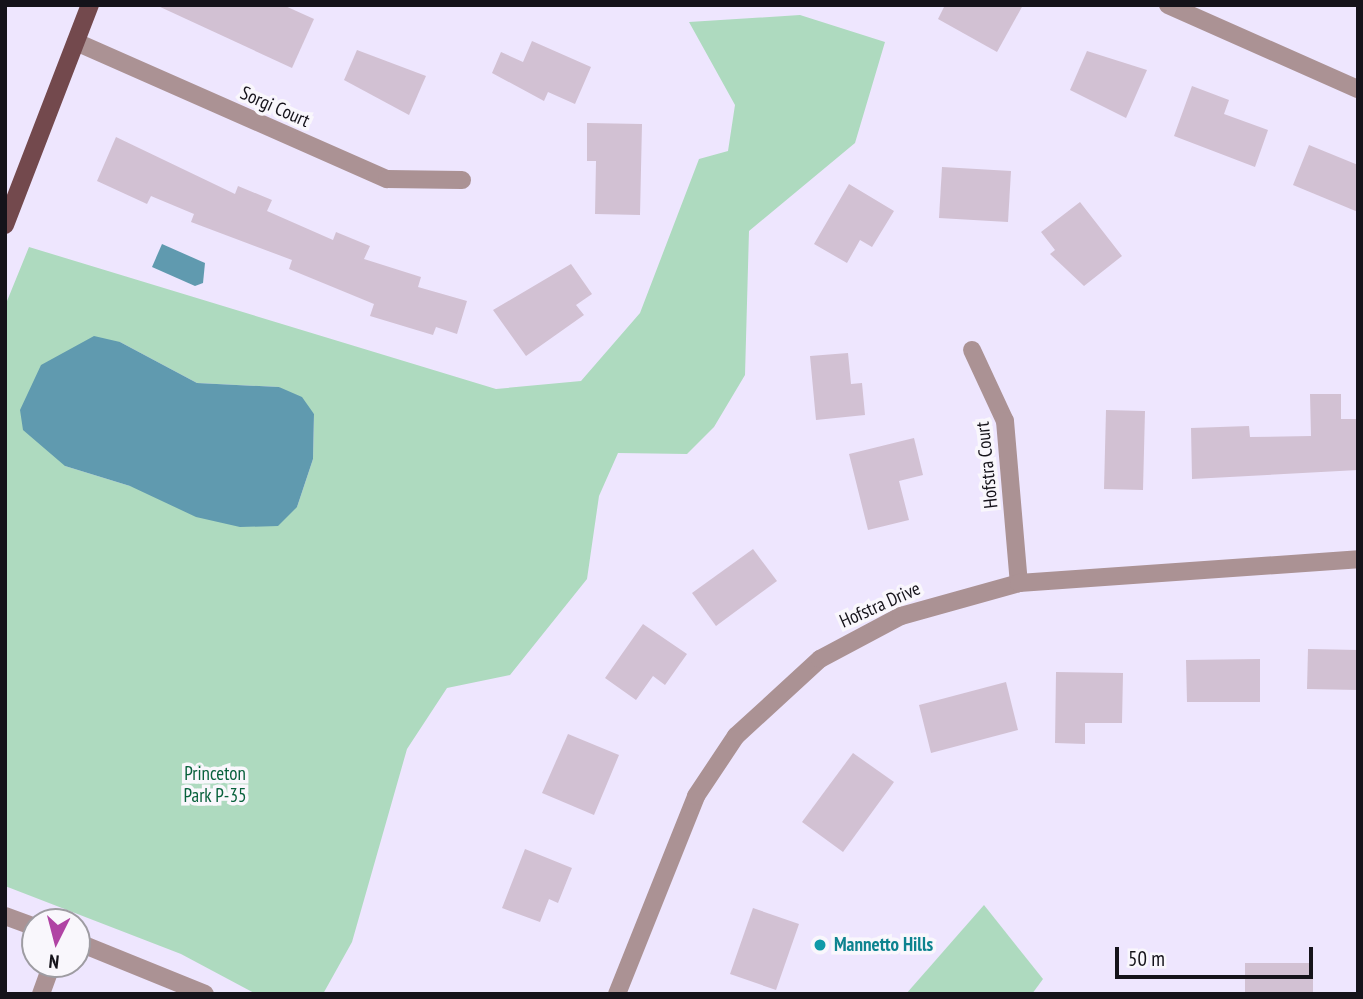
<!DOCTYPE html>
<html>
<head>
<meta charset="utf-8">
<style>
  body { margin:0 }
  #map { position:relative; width:1363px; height:999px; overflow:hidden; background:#eee6fe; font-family:"PT Sans Narrow",sans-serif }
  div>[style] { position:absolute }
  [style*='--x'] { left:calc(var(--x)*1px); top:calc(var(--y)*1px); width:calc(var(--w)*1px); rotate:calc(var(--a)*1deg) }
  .green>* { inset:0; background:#aedabf }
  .water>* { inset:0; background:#609aaf }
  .building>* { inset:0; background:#d2c1d3 }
  .minor>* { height:18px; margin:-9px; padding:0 9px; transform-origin:9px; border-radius:9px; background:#ab9294 }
  .major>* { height:18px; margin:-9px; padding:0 9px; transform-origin:9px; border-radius:9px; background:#73494d }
  .dots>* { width:19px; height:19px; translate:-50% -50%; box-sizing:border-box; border:4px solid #f9f7fc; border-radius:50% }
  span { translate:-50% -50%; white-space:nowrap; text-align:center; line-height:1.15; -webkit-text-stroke:7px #f9f7fc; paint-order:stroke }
  .street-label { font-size:19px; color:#15131a }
  .park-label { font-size:19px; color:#08613c }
  .culture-label { font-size:19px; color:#0d838f; font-weight:700 }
  .left { translate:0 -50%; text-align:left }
  .frame { position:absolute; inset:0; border:7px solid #15131a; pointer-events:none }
  .north { position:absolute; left:21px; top:908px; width:70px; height:70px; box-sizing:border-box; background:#f9f7fc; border:2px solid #9e9ca2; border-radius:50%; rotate:186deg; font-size:19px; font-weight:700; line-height:28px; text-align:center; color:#15131a }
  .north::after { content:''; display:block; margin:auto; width:24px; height:32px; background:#b044a4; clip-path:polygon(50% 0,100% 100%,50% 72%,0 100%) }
  .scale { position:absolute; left:1115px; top:947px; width:198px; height:32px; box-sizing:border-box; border:4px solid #15131a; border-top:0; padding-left:9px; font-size:21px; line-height:24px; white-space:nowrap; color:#15131a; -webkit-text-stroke:5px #f9f7fc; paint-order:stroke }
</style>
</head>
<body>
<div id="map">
  <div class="green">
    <div style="clip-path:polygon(evenodd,800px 15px,885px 42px,855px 143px,749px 231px,745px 375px,714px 427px,687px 454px,618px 453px,599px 496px,587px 579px,510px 675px,447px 688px,407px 749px,352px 942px,323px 994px,256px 994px,181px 954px,5px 886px,5px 306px,29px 247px,496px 389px,581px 381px,640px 313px,699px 159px,728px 151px,735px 105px,689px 22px,800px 15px,120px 342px,197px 383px,279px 387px,314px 414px,313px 459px,297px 507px,130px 486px,65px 466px,120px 342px)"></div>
    <div style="clip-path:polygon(984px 905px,1043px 979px,1032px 994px,906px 994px)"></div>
  </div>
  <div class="water">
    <div style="clip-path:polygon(162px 244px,205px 263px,203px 283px,195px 286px,152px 267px)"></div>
    <div style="clip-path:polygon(94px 336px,120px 342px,197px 383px,279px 387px,302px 397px,314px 414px,313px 459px,297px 507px,278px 526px,240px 527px,196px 517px,130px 486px,65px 466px,23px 430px,20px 410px,41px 365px)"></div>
  </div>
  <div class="building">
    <div style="clip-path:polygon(283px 5px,314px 19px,292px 68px,158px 6px)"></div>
    <div style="clip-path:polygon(945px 5px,1023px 5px,997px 52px,938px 19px)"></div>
    <div style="clip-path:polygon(532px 41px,591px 67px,575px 104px,548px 92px,544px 101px,492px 73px,501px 52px,523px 62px)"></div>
    <div style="clip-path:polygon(357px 50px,426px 76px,409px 115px,344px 80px)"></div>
    <div style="clip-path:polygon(1087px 51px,1147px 70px,1126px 118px,1070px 90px)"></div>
    <div style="clip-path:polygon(1192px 86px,1229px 100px,1224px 114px,1268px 130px,1255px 167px,1174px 136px)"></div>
    <div style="clip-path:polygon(587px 123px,642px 124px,640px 215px,595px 214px,596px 161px,587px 161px)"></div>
    <div style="clip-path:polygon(116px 137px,235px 194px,238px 186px,272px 200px,267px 211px,333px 240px,336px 232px,370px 246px,364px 259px,421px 277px,418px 287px,467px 301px,457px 334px,436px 327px,433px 335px,370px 316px,374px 304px,289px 269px,292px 260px,191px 222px,194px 214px,151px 196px,147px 204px,97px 181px)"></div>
    <div style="clip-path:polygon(1309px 145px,1358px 165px,1358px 212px,1293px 185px)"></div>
    <div style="clip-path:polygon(942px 167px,1011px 171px,1008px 222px,939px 218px)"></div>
    <div style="clip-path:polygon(849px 184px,894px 211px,872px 247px,860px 240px,847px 263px,814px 244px)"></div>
    <div style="clip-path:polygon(1080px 202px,1122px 256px,1084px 286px,1050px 254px,1055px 250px,1041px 232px)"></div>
    <div style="clip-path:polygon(571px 264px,592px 294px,576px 305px,584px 315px,526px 356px,493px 310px)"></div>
    <div style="clip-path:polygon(848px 353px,851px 384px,862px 383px,865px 415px,816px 420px,810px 356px)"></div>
    <div style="clip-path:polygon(1310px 394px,1341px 394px,1341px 419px,1358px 419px,1358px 470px,1192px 479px,1191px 428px,1249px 426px,1250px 437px,1311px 436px)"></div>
    <div style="clip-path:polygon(1106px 410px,1145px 411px,1143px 490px,1104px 489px)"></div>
    <div style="clip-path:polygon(914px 438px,923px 475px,899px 481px,909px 520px,868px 530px,849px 454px)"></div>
    <div style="clip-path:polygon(753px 549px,777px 581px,716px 626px,692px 593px)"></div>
    <div style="clip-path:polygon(643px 624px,687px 654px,665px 685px,653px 676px,636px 700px,605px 678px)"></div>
    <div style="clip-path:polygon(1308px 649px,1358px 650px,1358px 690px,1307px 689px)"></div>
    <div style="clip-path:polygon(1260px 659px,1260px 702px,1187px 702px,1186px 660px)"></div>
    <div style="clip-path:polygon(1056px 672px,1123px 673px,1122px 723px,1085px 723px,1085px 744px,1055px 743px)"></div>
    <div style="clip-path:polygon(1006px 682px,1018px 730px,931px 753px,919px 705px)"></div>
    <div style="clip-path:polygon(568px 734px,619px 755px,594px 815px,542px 793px)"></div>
    <div style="clip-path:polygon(853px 753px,894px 782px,843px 852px,802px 822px)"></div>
    <div style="clip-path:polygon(525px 849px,572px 868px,558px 903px,549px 899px,540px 922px,502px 908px)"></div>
    <div style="clip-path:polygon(753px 908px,799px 924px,776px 990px,730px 974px)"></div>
    <div style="clip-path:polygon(1245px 963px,1313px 963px,1313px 994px,1245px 994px)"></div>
  </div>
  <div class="minor">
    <div style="--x:1168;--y:5;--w:208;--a:23.9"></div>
    <div style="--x:76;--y:42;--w:340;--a:23.8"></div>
    <div style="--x:387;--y:179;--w:75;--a:0.8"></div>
    <div style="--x:972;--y:350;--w:78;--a:65.1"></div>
    <div style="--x:1005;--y:421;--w:163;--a:85.1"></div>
    <div style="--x:5;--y:916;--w:32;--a:20"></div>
    <div style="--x:77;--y:942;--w:138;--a:22.1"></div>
    <div style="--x:41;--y:994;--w:32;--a:-70"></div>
    <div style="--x:617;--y:994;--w:213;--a:-68.2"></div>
    <div style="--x:696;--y:796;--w:72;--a:-56.3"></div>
    <div style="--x:736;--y:736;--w:114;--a:-42.5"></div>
    <div style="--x:820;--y:659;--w:92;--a:-28"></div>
    <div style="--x:901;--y:616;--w:123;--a:-15.6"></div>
    <div style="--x:1019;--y:583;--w:340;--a:-4"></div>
  </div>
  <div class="major">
    <div style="--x:5;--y:225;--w:236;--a:-68.9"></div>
  </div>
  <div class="dots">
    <div style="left:820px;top:945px;background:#0f9aa8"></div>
  </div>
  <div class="street-label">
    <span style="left:275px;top:107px;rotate:24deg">Sorgi Court</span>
    <span style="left:987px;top:465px;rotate:-96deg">Hofstra Court</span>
    <span style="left:880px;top:605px;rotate:-24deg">Hofstra Drive</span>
  </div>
  <div class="park-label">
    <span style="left:215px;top:785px">Princeton<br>Park P-35</span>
  </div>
  <div class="culture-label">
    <span class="left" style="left:834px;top:945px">Mannetto Hills</span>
  </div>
  <div class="frame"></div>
  <div class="north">N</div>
  <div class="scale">50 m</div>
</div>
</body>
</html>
